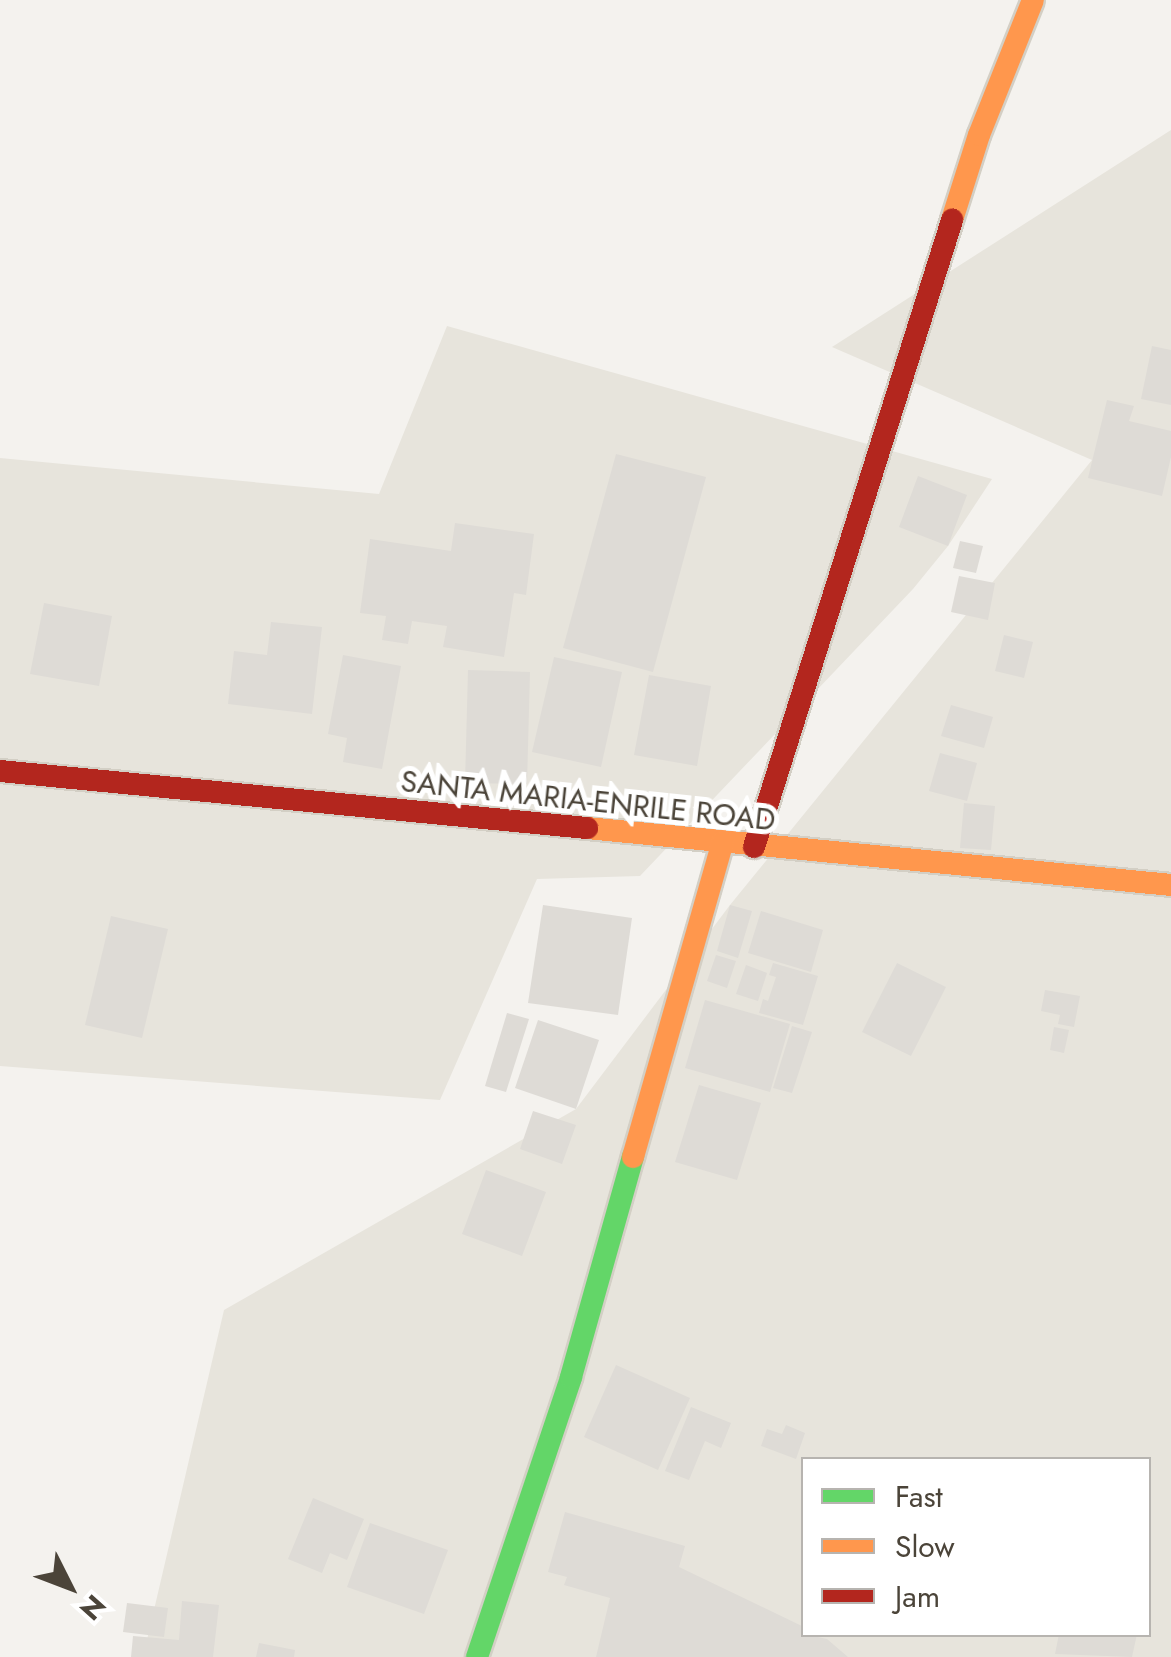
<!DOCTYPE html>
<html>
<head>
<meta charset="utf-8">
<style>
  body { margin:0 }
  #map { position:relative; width:1171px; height:1657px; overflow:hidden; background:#f4f2ee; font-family:Jost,sans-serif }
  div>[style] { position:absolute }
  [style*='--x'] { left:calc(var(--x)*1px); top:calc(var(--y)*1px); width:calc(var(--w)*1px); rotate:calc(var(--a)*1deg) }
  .residential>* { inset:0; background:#e7e4dc }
  .building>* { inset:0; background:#dedbd6 }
  .roads { filter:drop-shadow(2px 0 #d3cfc5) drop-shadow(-2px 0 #d3cfc5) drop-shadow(0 2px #d3cfc5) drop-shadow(0 -2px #d3cfc5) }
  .fast>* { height:22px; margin:-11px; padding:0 11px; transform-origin:11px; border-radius:11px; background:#63d668 }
  .slow>* { height:22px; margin:-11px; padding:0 11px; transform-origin:11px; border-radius:11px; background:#ff974d }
  .jam>* { height:22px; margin:-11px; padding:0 11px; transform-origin:11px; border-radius:11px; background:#b3261e }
  span { translate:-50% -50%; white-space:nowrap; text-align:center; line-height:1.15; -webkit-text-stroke:10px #fff; paint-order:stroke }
  .street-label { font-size:30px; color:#4b4439 }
  .legend { position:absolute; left:801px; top:1457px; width:350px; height:180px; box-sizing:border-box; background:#fff; border:2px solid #b7b4b0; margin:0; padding:12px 18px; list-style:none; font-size:30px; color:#4b4439 }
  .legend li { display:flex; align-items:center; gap:20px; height:50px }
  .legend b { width:50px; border:2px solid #b7b4b0 }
  .north { position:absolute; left:20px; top:1537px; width:100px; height:100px; -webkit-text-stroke:8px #fff; paint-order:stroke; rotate:132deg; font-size:28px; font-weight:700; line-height:40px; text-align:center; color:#4b4439 }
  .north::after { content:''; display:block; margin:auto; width:35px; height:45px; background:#4b4439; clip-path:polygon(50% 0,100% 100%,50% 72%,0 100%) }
</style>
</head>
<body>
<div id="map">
  <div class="residential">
    <div style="clip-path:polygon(evenodd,1171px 130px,1171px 1657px,143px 1657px,224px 1310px,576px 1109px,730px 905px,1092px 460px,832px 347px,1171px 130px,804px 1460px,1148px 1460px,1148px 1634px,804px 1634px,804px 1460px)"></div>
    <div style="clip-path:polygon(447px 326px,992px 479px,948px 546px,913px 589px,640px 876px,537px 879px,440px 1100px,0 1066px,0 458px,379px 494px)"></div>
  </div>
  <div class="building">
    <div style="clip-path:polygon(1152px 346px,1171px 350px,1171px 405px,1141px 399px)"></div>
    <div style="clip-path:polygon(1107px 400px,1134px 406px,1129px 421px,1171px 431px,1171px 457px,1162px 496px,1088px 478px)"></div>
    <div style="clip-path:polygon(616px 454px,706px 477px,653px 672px,563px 648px)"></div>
    <div style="clip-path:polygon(918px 476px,967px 495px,948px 546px,899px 527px)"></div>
    <div style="clip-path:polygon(455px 523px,534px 534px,526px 595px,514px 593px,504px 657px,443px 647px,447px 626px,412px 621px,408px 644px,382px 640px,386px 616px,360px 613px,370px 539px,451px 551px)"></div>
    <div style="clip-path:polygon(960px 541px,983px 546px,976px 573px,953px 568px)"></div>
    <div style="clip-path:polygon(959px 576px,995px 583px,988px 620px,951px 612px)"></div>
    <div style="clip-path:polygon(44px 603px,112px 616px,99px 686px,30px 674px)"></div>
    <div style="clip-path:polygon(271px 622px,322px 627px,312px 714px,228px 704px,234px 651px,267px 655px)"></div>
    <div style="clip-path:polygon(1004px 635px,1033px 642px,1024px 678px,995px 671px)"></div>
    <div style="clip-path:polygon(343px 655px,401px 666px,382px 769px,343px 762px,347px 738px,328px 734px)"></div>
    <div style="clip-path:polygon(554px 657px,622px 672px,601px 767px,532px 752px)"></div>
    <div style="clip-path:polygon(468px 670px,530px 672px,527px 784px,465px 783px)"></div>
    <div style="clip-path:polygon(649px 675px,711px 686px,697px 766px,634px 755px)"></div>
    <div style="clip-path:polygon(951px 705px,993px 717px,984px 748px,941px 736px)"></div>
    <div style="clip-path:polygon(940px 753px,977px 763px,967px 801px,929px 791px)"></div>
    <div style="clip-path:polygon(964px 803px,995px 806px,991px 850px,960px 848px)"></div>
    <div style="clip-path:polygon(543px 905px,632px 918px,618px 1015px,528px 1003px)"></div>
    <div style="clip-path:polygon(730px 905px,752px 911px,738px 958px,717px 951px)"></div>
    <div style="clip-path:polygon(761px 911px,823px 930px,811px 972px,748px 953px)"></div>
    <div style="clip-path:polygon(111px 916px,168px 929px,142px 1038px,85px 1025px)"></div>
    <div style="clip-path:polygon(716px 955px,736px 961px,727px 988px,707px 981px)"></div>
    <div style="clip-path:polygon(773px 963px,818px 976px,803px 1025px,759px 1013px,763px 999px,768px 1001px,776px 977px,769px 975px)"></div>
    <div style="clip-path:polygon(897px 963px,946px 987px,911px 1056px,862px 1032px)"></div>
    <div style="clip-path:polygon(746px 965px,767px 973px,758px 1001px,736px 994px)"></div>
    <div style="clip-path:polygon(1045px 990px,1080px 996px,1074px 1027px,1058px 1024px,1060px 1015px,1041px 1011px)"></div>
    <div style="clip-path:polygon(705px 1000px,790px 1024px,770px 1092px,685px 1068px)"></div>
    <div style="clip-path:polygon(507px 1013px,529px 1019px,506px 1092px,485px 1086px)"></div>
    <div style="clip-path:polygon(538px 1020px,599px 1040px,576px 1109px,515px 1088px)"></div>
    <div style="clip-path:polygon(792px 1026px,812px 1032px,792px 1093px,773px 1088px)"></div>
    <div style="clip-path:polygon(1054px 1027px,1069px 1030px,1064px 1053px,1050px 1050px)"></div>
    <div style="clip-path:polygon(699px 1085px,761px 1103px,737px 1180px,675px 1162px)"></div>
    <div style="clip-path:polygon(533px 1111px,576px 1125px,562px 1164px,520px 1149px)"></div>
    <div style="clip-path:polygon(486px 1170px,546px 1192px,522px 1256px,462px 1234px)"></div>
    <div style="clip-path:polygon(616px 1365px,690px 1398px,658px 1470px,584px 1437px)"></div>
    <div style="clip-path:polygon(691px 1407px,731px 1423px,721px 1448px,705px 1441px,689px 1480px,665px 1471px)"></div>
    <div style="clip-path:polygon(786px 1425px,805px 1433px,796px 1459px,761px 1446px,767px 1429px,782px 1434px)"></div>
    <div style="clip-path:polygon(313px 1498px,364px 1519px,347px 1560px,330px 1553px,322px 1573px,288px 1559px)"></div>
    <div style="clip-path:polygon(565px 1512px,685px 1546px,679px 1567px,804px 1627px,804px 1634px,827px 1639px,848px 1657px,596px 1657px,610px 1598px,564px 1585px,567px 1577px,548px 1572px)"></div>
    <div style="clip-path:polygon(370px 1523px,448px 1550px,424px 1614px,347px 1587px)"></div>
    <div style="clip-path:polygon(182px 1601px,219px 1605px,213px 1657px,131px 1657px,133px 1636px,179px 1640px)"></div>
    <div style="clip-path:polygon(127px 1603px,168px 1608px,164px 1637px,123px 1632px)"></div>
    <div style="clip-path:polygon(1059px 1634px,1137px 1634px,1132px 1657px,1055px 1654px)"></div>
    <div style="clip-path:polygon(259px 1643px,295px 1650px,294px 1657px,256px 1657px)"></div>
  </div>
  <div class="roads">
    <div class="fast">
      <div style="--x:477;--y:1657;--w:295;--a:-71.4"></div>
      <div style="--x:571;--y:1377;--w:229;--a:-74.3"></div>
    </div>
    <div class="slow">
      <div style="--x:952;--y:220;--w:89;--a:-72.4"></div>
      <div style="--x:979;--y:135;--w:145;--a:-68.2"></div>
      <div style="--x:587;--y:828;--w:587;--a:5.57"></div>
      <div style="--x:633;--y:1157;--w:328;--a:-74.1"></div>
    </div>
    <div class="jam">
      <div style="--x:0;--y:771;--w:590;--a:5.55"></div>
      <div style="--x:754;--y:847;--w:658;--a:-72.47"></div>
    </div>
  </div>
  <div class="street-label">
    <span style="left:588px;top:801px;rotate:6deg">SANTA MARIA-ENRILE ROAD</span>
  </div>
  <ul class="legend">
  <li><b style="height:12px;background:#63d668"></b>Fast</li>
  <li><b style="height:12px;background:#ff974d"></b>Slow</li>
  <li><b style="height:12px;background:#b3261e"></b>Jam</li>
  </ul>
  <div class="north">N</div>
</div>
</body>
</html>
